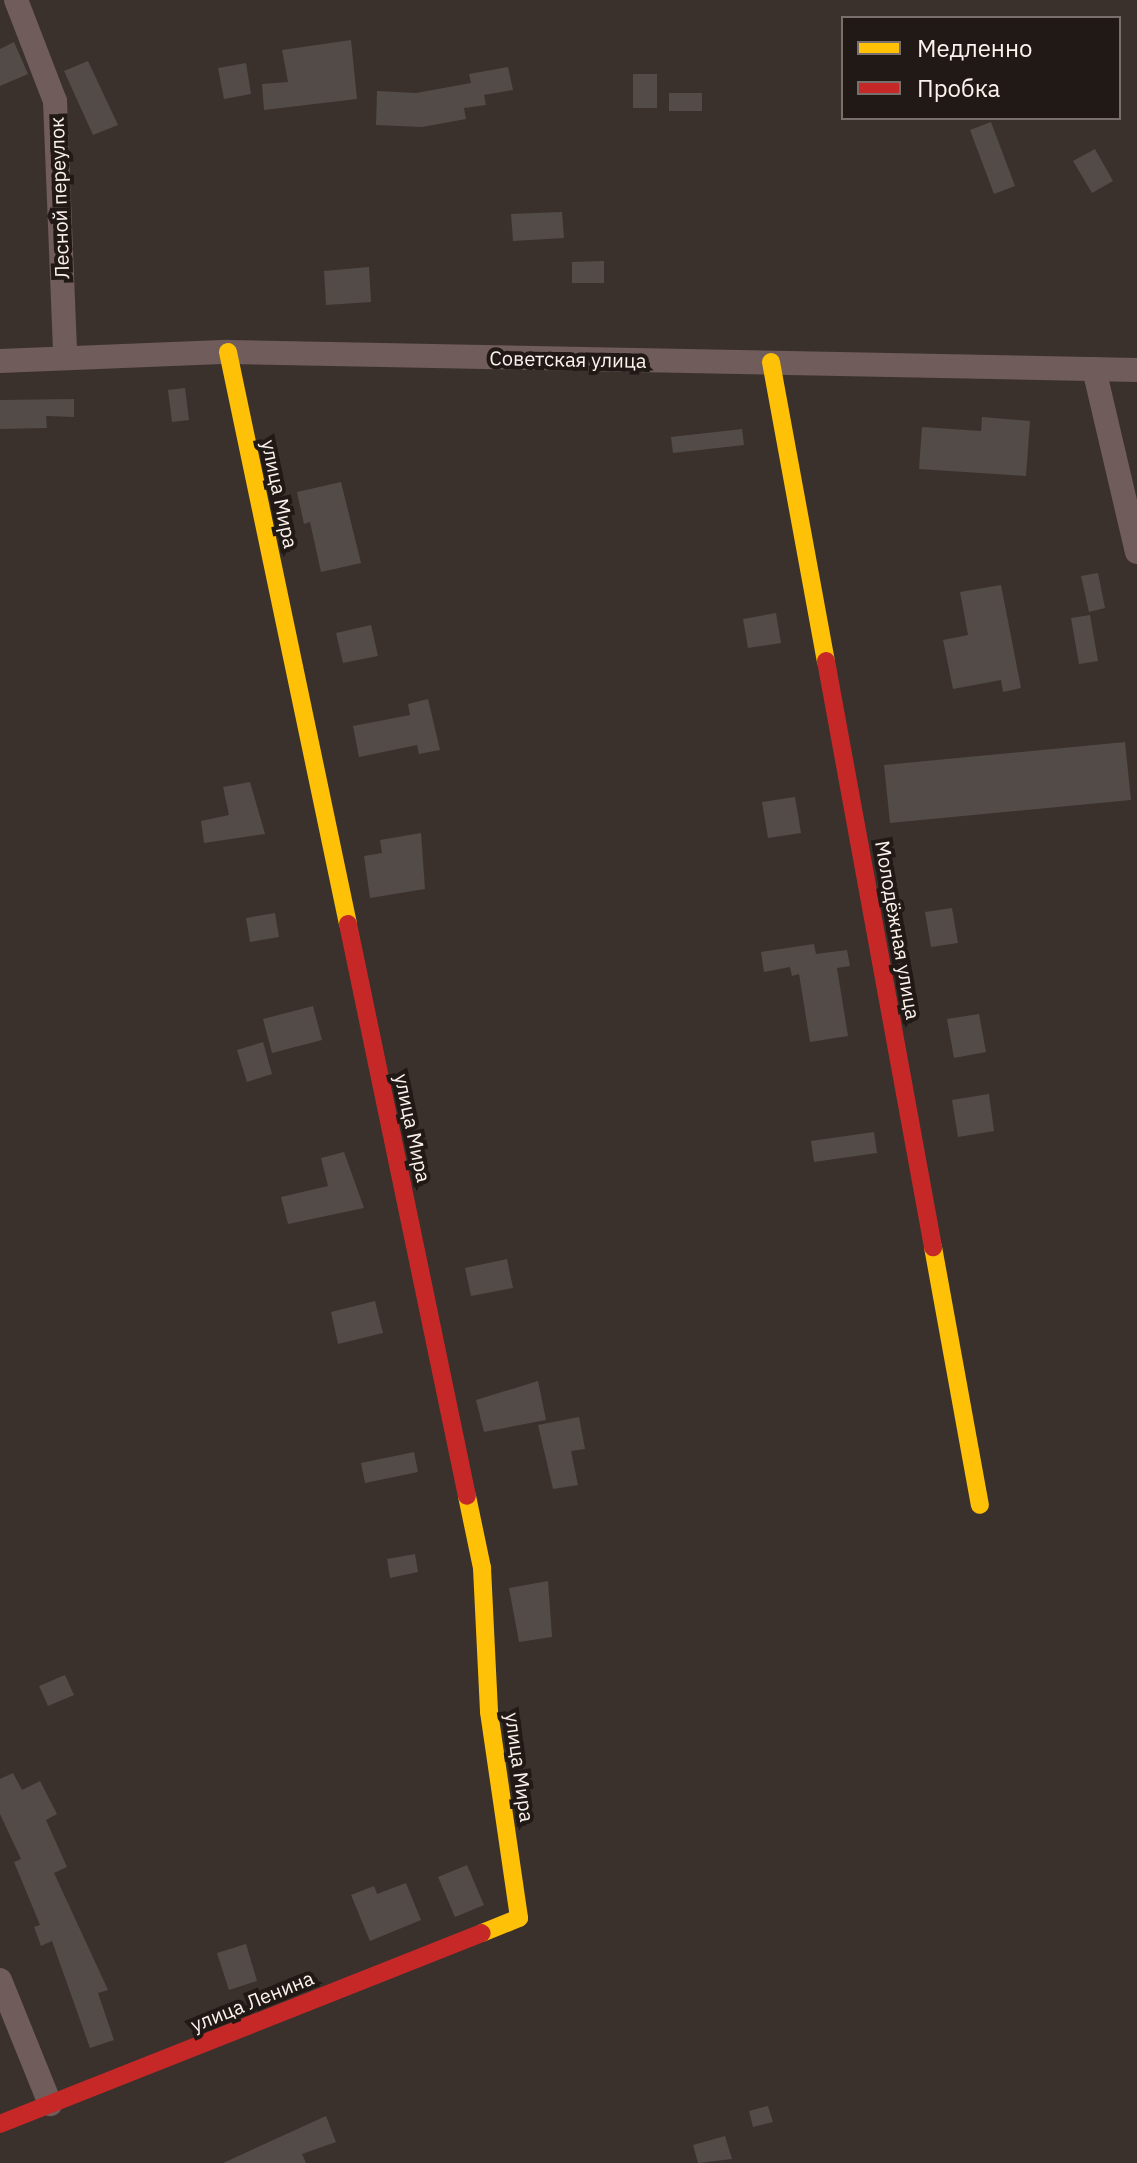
<!DOCTYPE html>
<html>
<head>
<meta charset="utf-8">
<style>
  body { margin:0 }
  #map { position:relative; width:1137px; height:2163px; overflow:hidden; background:#3a312d; font-family:"IBM Plex Sans",sans-serif }
  div>[style] { position:absolute }
  [style*='--x'] { left:calc(var(--x)*1px); top:calc(var(--y)*1px); width:calc(var(--w)*1px); rotate:calc(var(--a)*1deg) }
  .building>* { inset:0; background:#524b47 }
  .street>* { height:24px; margin:-12px; padding:0 12px; transform-origin:12px; border-radius:12px; background:#705c5b }
  .slow>* { height:18px; margin:-9px; padding:0 9px; transform-origin:9px; border-radius:9px; background:#ffc107 }
  .jam>* { height:18px; margin:-9px; padding:0 9px; transform-origin:9px; border-radius:9px; background:#c62828 }
  span { translate:-50% -50%; white-space:nowrap; text-align:center; line-height:1.15; -webkit-text-stroke:8px #211916; paint-order:stroke }
  .street-label { font-size:20px; color:#fdf2ed }
  .legend { position:absolute; left:841px; top:16px; width:280px; height:104px; box-sizing:border-box; background:#211916; border:2px solid #79706c; margin:0; padding:10px 14px; list-style:none; font-size:24px; color:#fdf2ed }
  .legend li { display:flex; align-items:center; gap:16px; height:40px }
  .legend b { width:40px; border:2px solid #79706c }
</style>
</head>
<body>
<div id="map">
  <div class="building">
    <div style="clip-path:polygon(351px 40px,357px 99px,264px 110px,262px 84px,288px 82px,282px 50px)"></div>
    <div style="clip-path:polygon(14px 42px,28px 74px,0 86px,0 49px)"></div>
    <div style="clip-path:polygon(88px 61px,118px 125px,93px 135px,64px 71px)"></div>
    <div style="clip-path:polygon(246px 63px,251px 94px,224px 99px,218px 68px)"></div>
    <div style="clip-path:polygon(508px 67px,513px 90px,484px 95px,486px 105px,464px 108px,466px 119px,422px 127px,376px 125px,377px 91px,416px 93px,471px 83px,469px 74px)"></div>
    <div style="clip-path:polygon(633px 74px,657px 74px,657px 108px,633px 108px)"></div>
    <div style="clip-path:polygon(669px 93px,702px 93px,702px 111px,669px 111px)"></div>
    <div style="clip-path:polygon(991px 122px,1015px 186px,994px 194px,970px 130px)"></div>
    <div style="clip-path:polygon(1095px 149px,1113px 181px,1092px 193px,1073px 161px)"></div>
    <div style="clip-path:polygon(562px 212px,564px 238px,513px 241px,511px 214px)"></div>
    <div style="clip-path:polygon(604px 261px,604px 283px,572px 283px,572px 262px)"></div>
    <div style="clip-path:polygon(369px 267px,371px 302px,326px 305px,324px 271px)"></div>
    <div style="clip-path:polygon(185px 388px,189px 420px,172px 422px,168px 390px)"></div>
    <div style="clip-path:polygon(74px 399px,74px 417px,46px 416px,47px 428px,0 429px,0 400px)"></div>
    <div style="clip-path:polygon(982px 417px,1030px 421px,1026px 476px,919px 469px,922px 427px,981px 431px)"></div>
    <div style="clip-path:polygon(742px 429px,744px 445px,673px 453px,671px 437px)"></div>
    <div style="clip-path:polygon(341px 482px,361px 563px,321px 572px,310px 522px,304px 524px,297px 492px)"></div>
    <div style="clip-path:polygon(1098px 573px,1105px 608px,1089px 612px,1081px 576px)"></div>
    <div style="clip-path:polygon(1001px 585px,1021px 688px,1003px 692px,1001px 680px,953px 689px,943px 640px,968px 635px,960px 592px)"></div>
    <div style="clip-path:polygon(776px 613px,781px 643px,748px 648px,743px 619px)"></div>
    <div style="clip-path:polygon(1090px 615px,1098px 661px,1079px 664px,1071px 618px)"></div>
    <div style="clip-path:polygon(371px 625px,378px 656px,343px 663px,336px 633px)"></div>
    <div style="clip-path:polygon(428px 699px,440px 750px,419px 754px,417px 745px,359px 757px,353px 726px,410px 715px,408px 704px)"></div>
    <div style="clip-path:polygon(1125px 742px,1131px 800px,890px 823px,884px 765px)"></div>
    <div style="clip-path:polygon(250px 782px,265px 834px,204px 843px,201px 821px,229px 815px,223px 787px)"></div>
    <div style="clip-path:polygon(795px 797px,801px 833px,768px 838px,762px 802px)"></div>
    <div style="clip-path:polygon(421px 833px,425px 889px,370px 898px,364px 856px,382px 853px,380px 840px)"></div>
    <div style="clip-path:polygon(952px 908px,958px 943px,931px 947px,925px 912px)"></div>
    <div style="clip-path:polygon(275px 913px,279px 937px,250px 942px,246px 918px)"></div>
    <div style="clip-path:polygon(814px 944px,816px 954px,847px 950px,850px 966px,837px 968px,848px 1036px,810px 1042px,799px 974px,792px 976px,790px 967px,764px 972px,761px 952px)"></div>
    <div style="clip-path:polygon(313px 1006px,322px 1040px,272px 1053px,263px 1019px)"></div>
    <div style="clip-path:polygon(979px 1014px,986px 1052px,954px 1058px,947px 1019px)"></div>
    <div style="clip-path:polygon(263px 1042px,272px 1074px,247px 1082px,237px 1050px)"></div>
    <div style="clip-path:polygon(989px 1094px,994px 1131px,958px 1137px,952px 1100px)"></div>
    <div style="clip-path:polygon(874px 1132px,877px 1153px,814px 1162px,811px 1141px)"></div>
    <div style="clip-path:polygon(344px 1152px,364px 1208px,288px 1224px,281px 1197px,328px 1186px,321px 1158px)"></div>
    <div style="clip-path:polygon(507px 1259px,513px 1288px,471px 1296px,465px 1268px)"></div>
    <div style="clip-path:polygon(375px 1301px,383px 1333px,338px 1344px,331px 1312px)"></div>
    <div style="clip-path:polygon(538px 1381px,546px 1420px,484px 1432px,476px 1400px)"></div>
    <div style="clip-path:polygon(579px 1417px,585px 1449px,571px 1451px,578px 1485px,553px 1489px,538px 1425px)"></div>
    <div style="clip-path:polygon(414px 1452px,418px 1472px,365px 1483px,361px 1463px)"></div>
    <div style="clip-path:polygon(415px 1554px,418px 1572px,390px 1578px,387px 1559px)"></div>
    <div style="clip-path:polygon(548px 1581px,552px 1637px,519px 1642px,509px 1588px)"></div>
    <div style="clip-path:polygon(65px 1675px,74px 1695px,48px 1706px,39px 1686px)"></div>
    <div style="clip-path:polygon(13px 1773px,22px 1790px,40px 1781px,57px 1814px,46px 1820px,67px 1867px,54px 1873px,108px 1990px,98px 1993px,114px 2040px,90px 2048px,52px 1941px,41px 1946px,34px 1927px,40px 1925px,14px 1862px,21px 1859px,0 1814px,0 1779px)"></div>
    <div style="clip-path:polygon(467px 1865px,484px 1905px,455px 1917px,438px 1877px)"></div>
    <div style="clip-path:polygon(406px 1883px,421px 1920px,370px 1941px,351px 1895px,374px 1886px,377px 1894px)"></div>
    <div style="clip-path:polygon(246px 1944px,257px 1981px,229px 1990px,217px 1953px)"></div>
    <div style="clip-path:polygon(768px 2106px,773px 2122px,753px 2127px,749px 2111px)"></div>
    <div style="clip-path:polygon(326px 2116px,336px 2142px,302px 2154px,306px 2163px,223px 2163px)"></div>
    <div style="clip-path:polygon(725px 2136px,732px 2159px,698px 2163px,693px 2145px)"></div>
  </div>
  <div class="street">
    <div style="--x:16;--y:0;--w:108;--a:68.9"></div>
    <div style="--x:55;--y:101;--w:254;--a:87.7"></div>
    <div style="--x:0;--y:361;--w:228;--a:-2.3"></div>
    <div style="--x:228;--y:352;--w:909;--a:1.13"></div>
    <div style="--x:1094;--y:369;--w:188;--a:76.8"></div>
    <div style="--x:0;--y:1980;--w:134;--a:68"></div>
  </div>
  <div class="slow">
    <div style="--x:228;--y:352;--w:584;--a:78.15"></div>
    <div style="--x:771;--y:362;--w:304;--a:79.6"></div>
    <div style="--x:933;--y:1247;--w:262;--a:79.7"></div>
    <div style="--x:467;--y:1496;--w:74;--a:78.2"></div>
    <div style="--x:482;--y:1568;--w:144;--a:87.2"></div>
    <div style="--x:489;--y:1712;--w:208;--a:81.7"></div>
    <div style="--x:519;--y:1918;--w:40;--a:158"></div>
  </div>
  <div class="jam">
    <div style="--x:826;--y:661;--w:596;--a:79.65"></div>
    <div style="--x:348;--y:924;--w:584;--a:78.25"></div>
    <div style="--x:0;--y:2124;--w:518;--a:-21.62"></div>
  </div>
  <div class="street-label">
    <span style="left:59px;top:198px;rotate:-92deg">Лесной переулок</span>
    <span style="left:568px;top:359px;rotate:1deg">Советская улица</span>
    <span style="left:280px;top:494px;rotate:78deg">улица Мира</span>
    <span style="left:898px;top:930px;rotate:80deg">Молодёжная улица</span>
    <span style="left:413px;top:1128px;rotate:78deg">улица Мира</span>
    <span style="left:520px;top:1767px;rotate:82deg">улица Мира</span>
    <span style="left:252px;top:2001px;rotate:-22deg">улица Ленина</span>
  </div>
  <ul class="legend">
  <li><b style="height:10px;background:#ffc107"></b>Медленно</li>
  <li><b style="height:10px;background:#c62828"></b>Пробка</li>
  </ul>
</div>
</body>
</html>
